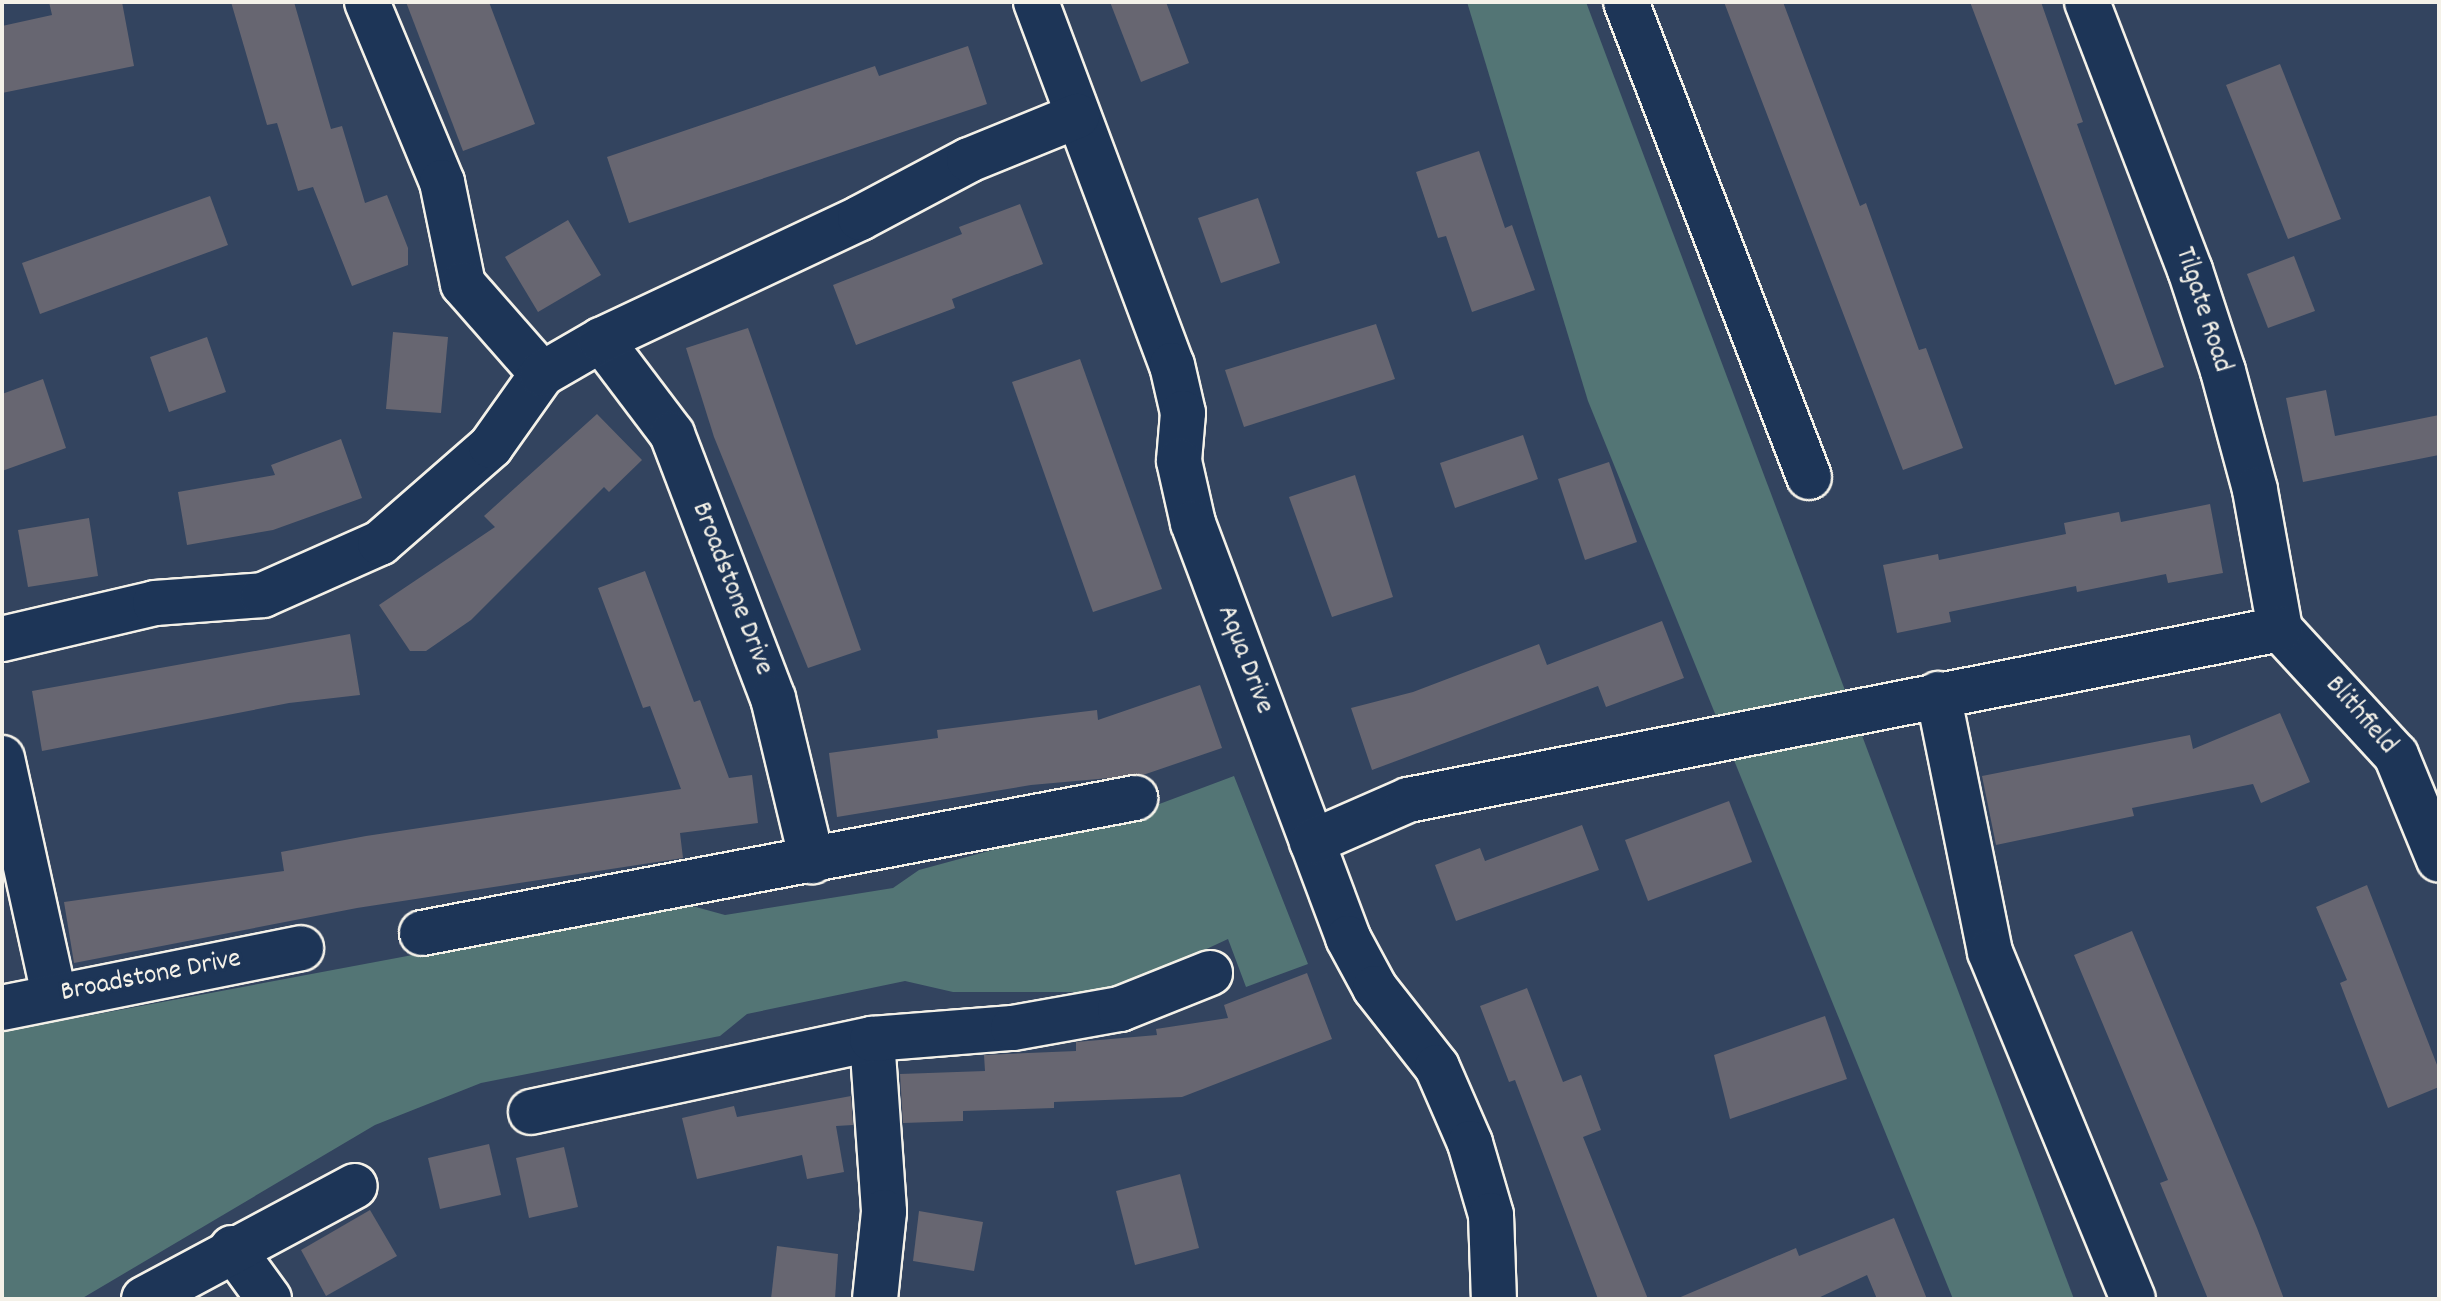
<!DOCTYPE html>
<html>
<head>
<meta charset="utf-8">
<style>
  body { margin:0 }
  #map { position:relative; width:2441px; height:1301px; overflow:hidden; background:#33445f; font-family:Dekko,sans-serif }
  div>[style] { position:absolute }
  [style*='--x'] { left:calc(var(--x)*1px); top:calc(var(--y)*1px); width:calc(var(--w)*1px); rotate:calc(var(--a)*1deg) }
  .green>* { inset:0; background:#537575 }
  .building>* { inset:0; background:#676671 }
  .roads { filter:drop-shadow(2px 0 #f4f1e8) drop-shadow(-2px 0 #f4f1e8) drop-shadow(0 2px #f4f1e8) drop-shadow(0 -2px #f4f1e8) }
  .minor>* { height:44px; margin:-22px; padding:0 22px; transform-origin:22px; border-radius:22px; background:#1d3557 }
  span { translate:-50% -50%; white-space:nowrap; text-align:center; line-height:1.15; -webkit-text-stroke:7px #1d3557; paint-order:stroke }
  .street-label { font-size:28px; color:#f4f1e8 }
  .frame { position:absolute; inset:0; border:4px solid #f4f1e8; pointer-events:none }
</style>
</head>
<body>
<div id="map">
  <div class="green">
    <div style="clip-path:polygon(1467px 2px,1586px 2px,2074px 1299px,1953px 1299px,1588px 401px)"></div>
    <div style="clip-path:polygon(1234px 776px,1308px 964px,1246px 987px,1228px 939px,1114px 992px,953px 992px,905px 981px,747px 1014px,720px 1036px,481px 1083px,375px 1125px,81px 1299px,2px 1299px,2px 1032px,685px 904px,725px 915px,893px 888px,919px 870px,1154px 806px)"></div>
  </div>
  <div class="building">
    <div style="clip-path:polygon(49px 2px,122px 2px,134px 66px,2px 93px,2px 26px,52px 15px)"></div>
    <div style="clip-path:polygon(231px 2px,294px 2px,331px 129px,342px 126px,365px 203px,387px 195px,408px 248px,408px 265px,352px 286px,313px 187px,298px 191px,277px 123px,267px 125px)"></div>
    <div style="clip-path:polygon(406px 2px,489px 2px,535px 124px,463px 151px)"></div>
    <div style="clip-path:polygon(1110px 2px,1166px 2px,1189px 63px,1141px 82px)"></div>
    <div style="clip-path:polygon(1724px 2px,1783px 2px,1860px 206px,1866px 203px,1919px 350px,1926px 348px,1963px 448px,1903px 470px)"></div>
    <div style="clip-path:polygon(1970px 2px,2041px 2px,2083px 122px,2077px 124px,2164px 367px,2115px 385px)"></div>
    <div style="clip-path:polygon(968px 46px,987px 104px,629px 223px,607px 157px,875px 66px,879px 76px)"></div>
    <div style="clip-path:polygon(2280px 64px,2341px 219px,2288px 239px,2226px 85px)"></div>
    <div style="clip-path:polygon(1479px 151px,1505px 228px,1512px 225px,1535px 290px,1472px 312px,1446px 236px,1438px 238px,1416px 172px)"></div>
    <div style="clip-path:polygon(210px 196px,228px 245px,40px 314px,22px 263px)"></div>
    <div style="clip-path:polygon(1258px 198px,1280px 263px,1221px 283px,1198px 218px)"></div>
    <div style="clip-path:polygon(1020px 204px,1043px 264px,952px 299px,955px 308px,856px 345px,833px 285px,962px 234px,959px 227px)"></div>
    <div style="clip-path:polygon(568px 220px,601px 275px,538px 312px,505px 257px)"></div>
    <div style="clip-path:polygon(2294px 256px,2315px 311px,2268px 328px,2247px 274px)"></div>
    <div style="clip-path:polygon(1376px 324px,1395px 379px,1244px 427px,1225px 370px)"></div>
    <div style="clip-path:polygon(748px 328px,861px 650px,808px 668px,714px 437px,686px 348px)"></div>
    <div style="clip-path:polygon(393px 332px,448px 337px,441px 413px,386px 409px)"></div>
    <div style="clip-path:polygon(207px 337px,226px 392px,169px 412px,150px 357px)"></div>
    <div style="clip-path:polygon(1080px 359px,1162px 589px,1093px 612px,1012px 382px)"></div>
    <div style="clip-path:polygon(43px 379px,66px 448px,2px 471px,2px 394px)"></div>
    <div style="clip-path:polygon(2326px 390px,2335px 436px,2439px 415px,2439px 455px,2303px 482px,2286px 398px)"></div>
    <div style="clip-path:polygon(597px 414px,642px 460px,609px 492px,604px 487px,471px 620px,426px 651px,410px 651px,379px 605px,495px 527px,484px 516px)"></div>
    <div style="clip-path:polygon(1523px 435px,1538px 479px,1455px 508px,1440px 463px)"></div>
    <div style="clip-path:polygon(341px 439px,362px 498px,273px 530px,187px 545px,178px 492px,275px 475px,271px 465px)"></div>
    <div style="clip-path:polygon(1609px 462px,1637px 542px,1585px 560px,1558px 479px)"></div>
    <div style="clip-path:polygon(1355px 475px,1393px 597px,1332px 617px,1289px 497px)"></div>
    <div style="clip-path:polygon(2210px 504px,2223px 573px,2168px 583px,2166px 574px,2077px 592px,2076px 586px,1949px 612px,1951px 622px,1897px 633px,1883px 565px,1938px 554px,1939px 560px,2066px 534px,2064px 523px,2119px 512px,2121px 522px)"></div>
    <div style="clip-path:polygon(89px 518px,98px 576px,28px 587px,18px 530px)"></div>
    <div style="clip-path:polygon(645px 571px,694px 702px,700px 700px,729px 778px,752px 775px,758px 823px,680px 833px,683px 858px,357px 908px,74px 963px,64px 902px,284px 871px,281px 852px,366px 836px,681px 789px,650px 706px,643px 708px,598px 588px)"></div>
    <div style="clip-path:polygon(1662px 621px,1684px 678px,1606px 707px,1598px 686px,1372px 770px,1351px 708px,1413px 692px,1539px 644px,1547px 665px)"></div>
    <div style="clip-path:polygon(350px 634px,360px 695px,289px 703px,42px 751px,32px 691px)"></div>
    <div style="clip-path:polygon(1200px 685px,1222px 748px,1143px 775px,1031px 785px,837px 817px,829px 753px,938px 738px,937px 730px,1031px 718px,1097px 710px,1098px 720px)"></div>
    <div style="clip-path:polygon(2280px 713px,2310px 782px,2261px 803px,2253px 784px,2132px 808px,2134px 816px,1996px 845px,1982px 776px,2190px 735px,2193px 749px)"></div>
    <div style="clip-path:polygon(1729px 801px,1752px 862px,1648px 901px,1625px 840px)"></div>
    <div style="clip-path:polygon(1582px 825px,1599px 870px,1456px 921px,1435px 865px,1480px 848px,1485px 861px)"></div>
    <div style="clip-path:polygon(2367px 885px,2439px 1070px,2439px 1087px,2388px 1108px,2340px 983px,2347px 980px,2316px 907px)"></div>
    <div style="clip-path:polygon(2132px 931px,2257px 1228px,2284px 1299px,2208px 1299px,2160px 1183px,2168px 1180px,2074px 955px)"></div>
    <div style="clip-path:polygon(1307px 973px,1332px 1039px,1182px 1097px,1054px 1102px,1054px 1108px,963px 1111px,963px 1121px,903px 1123px,900px 1074px,985px 1071px,984px 1055px,1076px 1051px,1076px 1042px,1157px 1035px,1156px 1029px,1228px 1018px,1224px 1005px)"></div>
    <div style="clip-path:polygon(1527px 988px,1563px 1082px,1581px 1075px,1601px 1130px,1583px 1137px,1648px 1299px,1598px 1299px,1515px 1080px,1509px 1082px,1480px 1006px)"></div>
    <div style="clip-path:polygon(1825px 1016px,1847px 1079px,1730px 1119px,1714px 1055px)"></div>
    <div style="clip-path:polygon(851px 1096px,853px 1125px,836px 1126px,844px 1172px,807px 1179px,802px 1155px,697px 1179px,682px 1118px,734px 1106px,737px 1117px)"></div>
    <div style="clip-path:polygon(489px 1144px,501px 1195px,440px 1209px,428px 1158px)"></div>
    <div style="clip-path:polygon(564px 1147px,578px 1207px,529px 1218px,516px 1158px)"></div>
    <div style="clip-path:polygon(1180px 1174px,1199px 1248px,1135px 1265px,1116px 1191px)"></div>
    <div style="clip-path:polygon(370px 1210px,397px 1256px,326px 1296px,301px 1250px)"></div>
    <div style="clip-path:polygon(919px 1211px,983px 1222px,974px 1271px,913px 1261px)"></div>
    <div style="clip-path:polygon(1894px 1218px,1927px 1299px,1877px 1299px,1867px 1275px,1816px 1299px,1676px 1299px,1796px 1248px,1799px 1256px)"></div>
    <div style="clip-path:polygon(777px 1246px,838px 1254px,835px 1299px,771px 1299px)"></div>
  </div>
  <div class="roads">
    <div class="minor">
      <div style="--x:367;--y:2;--w:195;--a:67.4"></div>
      <div style="--x:442;--y:182;--w:104;--a:78.4"></div>
      <div style="--x:463;--y:284;--w:120;--a:48.7"></div>
      <div style="--x:1036;--y:2;--w:388;--a:69.5"></div>
      <div style="--x:1172;--y:365;--w:49;--a:77.1"></div>
      <div style="--x:1183;--y:413;--w:48;--a:94.8"></div>
      <div style="--x:1179;--y:461;--w:64;--a:77.3"></div>
      <div style="--x:1193;--y:523;--w:443;--a:69.5"></div>
      <div style="--x:1348;--y:938;--w:57;--a:61.6"></div>
      <div style="--x:1375;--y:988;--w:100;--a:51.9"></div>
      <div style="--x:1437;--y:1067;--w:83;--a:66.5"></div>
      <div style="--x:1470;--y:1143;--w:75;--a:73.7"></div>
      <div style="--x:1491;--y:1215;--w:84;--a:88"></div>
      <div style="--x:1626;--y:2;--w:509;--a:68.93"></div>
      <div style="--x:2087;--y:2;--w:287;--a:69"></div>
      <div style="--x:2190;--y:270;--w:106;--a:71.9"></div>
      <div style="--x:2223;--y:371;--w:123;--a:74.9"></div>
      <div style="--x:2255;--y:490;--w:141;--a:79.8"></div>
      <div style="--x:601;--y:340;--w:118;--a:52.9"></div>
      <div style="--x:672;--y:434;--w:283;--a:69.1"></div>
      <div style="--x:773;--y:698;--w:168;--a:76.5"></div>
      <div style="--x:2280;--y:629;--w:171;--a:47.4"></div>
      <div style="--x:2396;--y:755;--w:113;--a:67.7"></div>
      <div style="--x:2;--y:639;--w:157;--a:-13.2"></div>
      <div style="--x:155;--y:603;--w:108;--a:-4.2"></div>
      <div style="--x:263;--y:595;--w:128;--a:-24"></div>
      <div style="--x:380;--y:543;--w:147;--a:-41.1"></div>
      <div style="--x:491;--y:446;--w:88;--a:-54.7"></div>
      <div style="--x:542;--y:374;--w:68;--a:-30"></div>
      <div style="--x:601;--y:340;--w:286;--a:-25.2"></div>
      <div style="--x:860;--y:218;--w:123;--a:-28"></div>
      <div style="--x:969;--y:160;--w:117;--a:-22.2"></div>
      <div style="--x:1938;--y:694;--w:263;--a:78.6"></div>
      <div style="--x:1990;--y:952;--w:375;--a:67.6"></div>
      <div style="--x:2;--y:758;--w:243;--a:77.6"></div>
      <div style="--x:1312;--y:842;--w:105;--a:-23.6"></div>
      <div style="--x:1408;--y:800;--w:889;--a:-11.09"></div>
      <div style="--x:422;--y:933;--w:726;--a:-10.72"></div>
      <div style="--x:2;--y:1008;--w:305;--a:-11.3"></div>
      <div style="--x:872;--y:1039;--w:173;--a:86"></div>
      <div style="--x:884;--y:1212;--w:87;--a:95.9"></div>
      <div style="--x:531;--y:1112;--w:349;--a:-12.1"></div>
      <div style="--x:872;--y:1039;--w:141;--a:-4.5"></div>
      <div style="--x:1013;--y:1028;--w:109;--a:-10.1"></div>
      <div style="--x:1120;--y:1009;--w:97;--a:-21.8"></div>
      <div style="--x:232;--y:1248;--w:63;--a:54"></div>
      <div style="--x:144;--y:1299;--w:239;--a:-28.2"></div>
    </div>
  </div>
  <div class="street-label">
    <span style="left:2202px;top:310px;rotate:72deg">Tilgate Road</span>
    <span style="left:731px;top:589px;rotate:69deg">Broadstone Drive</span>
    <span style="left:1244px;top:660px;rotate:69deg">Aqua Drive</span>
    <span style="left:2360px;top:716px;rotate:49deg">Blithfield</span>
    <span style="left:151px;top:977px;rotate:-11deg">Broadstone Drive</span>
  </div>
  <div class="frame"></div>
</div>
</body>
</html>
